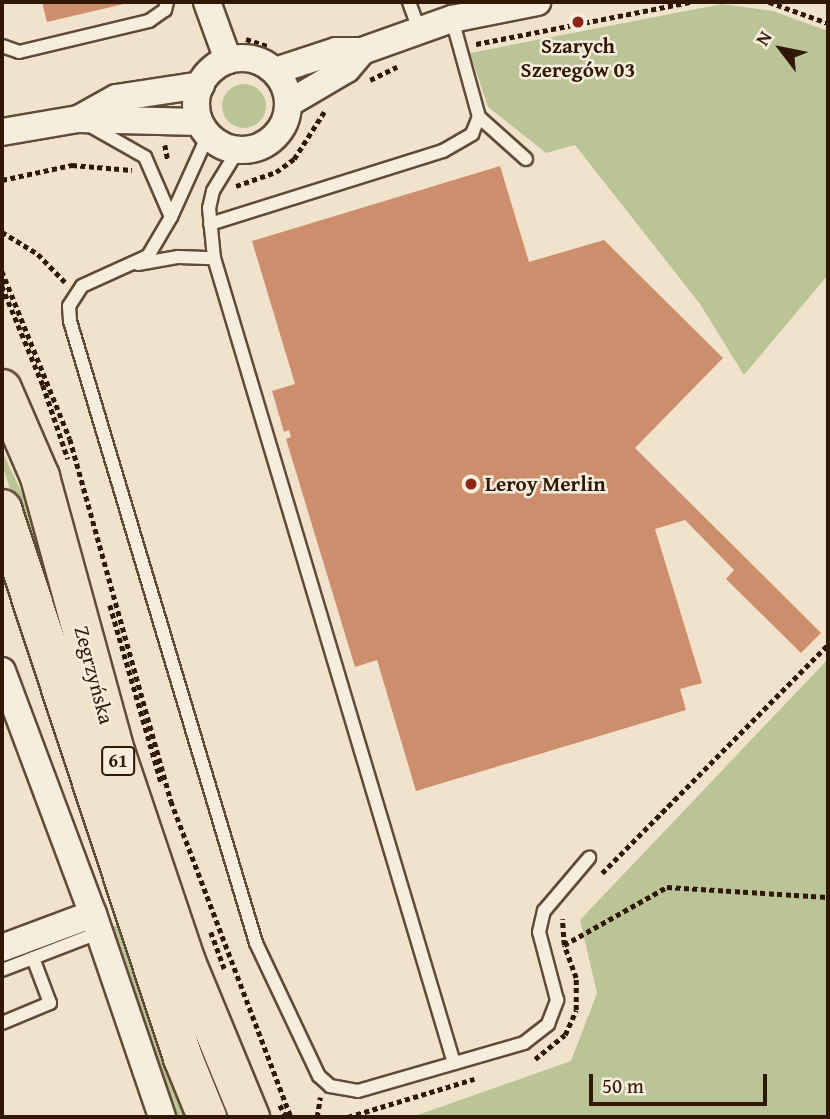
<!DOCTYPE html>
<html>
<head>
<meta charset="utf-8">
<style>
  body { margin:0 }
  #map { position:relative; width:830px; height:1119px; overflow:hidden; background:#f1e3cb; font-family:"Gentium Book Plus",serif }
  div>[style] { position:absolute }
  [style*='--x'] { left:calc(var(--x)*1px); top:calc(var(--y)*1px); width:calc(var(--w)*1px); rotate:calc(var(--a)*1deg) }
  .green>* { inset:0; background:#bac497 }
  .round { border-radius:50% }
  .building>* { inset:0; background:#cd8e6d }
  .path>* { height:4.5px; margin-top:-2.25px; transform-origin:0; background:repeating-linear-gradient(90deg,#301805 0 5px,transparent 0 8.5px) }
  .roads { filter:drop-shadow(2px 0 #604b36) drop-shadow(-2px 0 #604b36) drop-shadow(0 2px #604b36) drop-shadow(0 -2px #604b36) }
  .service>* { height:12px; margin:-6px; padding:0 6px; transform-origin:6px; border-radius:6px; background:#f6eddd }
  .minor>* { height:26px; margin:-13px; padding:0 13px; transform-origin:13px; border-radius:13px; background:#f6eddd }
  .minor>.ring { margin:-13px; padding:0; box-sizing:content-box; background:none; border:26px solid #f6eddd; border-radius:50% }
  .primary>* { height:38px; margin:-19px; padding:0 19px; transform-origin:19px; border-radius:19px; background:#f1e3cb }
  .dots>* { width:19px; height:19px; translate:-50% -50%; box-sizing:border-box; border:4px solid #f6eddd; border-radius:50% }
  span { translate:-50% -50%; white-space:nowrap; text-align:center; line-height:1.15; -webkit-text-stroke:5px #f6eddd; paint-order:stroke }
  .shield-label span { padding:2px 5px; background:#f6eddd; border:2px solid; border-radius:5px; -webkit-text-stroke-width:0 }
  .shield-label { font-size:19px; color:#301805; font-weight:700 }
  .poi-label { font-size:21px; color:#301805; font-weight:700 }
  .left { translate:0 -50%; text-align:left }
  .street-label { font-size:21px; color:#301805 }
  .frame { position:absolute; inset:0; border:4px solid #301805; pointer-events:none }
  .north { position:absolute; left:746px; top:14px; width:70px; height:70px; -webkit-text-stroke:5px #f6eddd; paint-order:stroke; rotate:302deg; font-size:19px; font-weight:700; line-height:28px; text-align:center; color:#301805 }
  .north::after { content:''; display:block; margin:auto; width:24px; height:32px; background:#301805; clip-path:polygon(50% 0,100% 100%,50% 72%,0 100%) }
  .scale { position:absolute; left:589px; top:1074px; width:178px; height:32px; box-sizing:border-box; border:4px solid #301805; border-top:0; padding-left:9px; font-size:21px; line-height:24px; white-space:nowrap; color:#301805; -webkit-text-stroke:5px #f6eddd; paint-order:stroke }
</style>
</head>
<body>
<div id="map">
  <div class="green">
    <div style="clip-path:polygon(722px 4px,773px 11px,828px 31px,828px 275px,744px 375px,700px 304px,575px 145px,546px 153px,488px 107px,470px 53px)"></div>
    <div class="round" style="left:222px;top:84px;width:44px;height:44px"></div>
    <div style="clip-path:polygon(2px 451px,31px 512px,231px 1117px,226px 1117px,211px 1084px,2px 465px)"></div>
    <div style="clip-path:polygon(828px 659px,828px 1117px,412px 1117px,571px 1061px,597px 993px,580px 920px)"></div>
    <div style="clip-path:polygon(120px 924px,190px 1117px,168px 1117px,103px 930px)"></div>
  </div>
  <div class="building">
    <div style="clip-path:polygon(42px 2px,128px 2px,128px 3px,47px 22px)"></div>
    <div style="clip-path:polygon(500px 166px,529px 262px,604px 240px,723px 358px,635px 448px,821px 633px,801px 653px,726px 579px,734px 570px,685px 520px,655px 529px,702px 683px,680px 689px,686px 710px,416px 791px,377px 660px,355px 667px,286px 439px,291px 437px,289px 430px,284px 432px,272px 391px,295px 384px,252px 241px)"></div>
  </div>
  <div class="path">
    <div style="--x:769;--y:2;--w:63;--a:19.6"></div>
    <div style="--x:246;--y:39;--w:22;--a:18"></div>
    <div style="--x:476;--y:44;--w:219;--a:-11.1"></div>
    <div style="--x:370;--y:80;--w:30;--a:-26"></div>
    <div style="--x:165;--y:145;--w:16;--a:79"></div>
    <div style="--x:2;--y:180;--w:72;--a:-12.1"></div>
    <div style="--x:72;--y:165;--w:60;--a:4.8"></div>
    <div style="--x:236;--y:186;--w:42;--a:-19.3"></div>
    <div style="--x:276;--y:172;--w:22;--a:-36"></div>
    <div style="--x:294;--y:159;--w:56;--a:-57.4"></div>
    <div style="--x:2;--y:232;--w:42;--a:31.4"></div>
    <div style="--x:38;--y:254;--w:39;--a:46"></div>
    <div style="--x:2;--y:271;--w:181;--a:68"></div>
    <div style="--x:70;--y:439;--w:376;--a:74.4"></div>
    <div style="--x:171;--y:801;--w:338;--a:69.2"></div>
    <div style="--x:2;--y:286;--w:107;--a:67.5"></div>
    <div style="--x:43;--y:385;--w:78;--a:71.3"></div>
    <div style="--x:110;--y:605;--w:187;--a:73.9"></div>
    <div style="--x:602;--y:873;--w:321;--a:-45.3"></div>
    <div style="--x:211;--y:932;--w:40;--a:69.8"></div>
    <div style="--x:564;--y:945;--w:118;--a:-29.4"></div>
    <div style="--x:667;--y:887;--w:161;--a:3.6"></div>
    <div style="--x:535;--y:1059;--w:38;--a:-39"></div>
    <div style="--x:565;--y:1035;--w:27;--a:-66"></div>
    <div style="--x:576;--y:1010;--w:32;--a:-90"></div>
    <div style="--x:576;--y:978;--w:35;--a:-110"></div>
    <div style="--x:564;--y:945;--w:26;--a:-94"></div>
    <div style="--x:280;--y:1105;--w:13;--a:63"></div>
    <div style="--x:317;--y:1117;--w:20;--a:-81"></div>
    <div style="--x:348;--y:1117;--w:132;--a:-16.8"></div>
  </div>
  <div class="roads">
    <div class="service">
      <div style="--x:409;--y:2;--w:30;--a:70"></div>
      <div style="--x:2;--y:46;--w:18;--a:19"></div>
      <div style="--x:19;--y:52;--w:134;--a:-13.4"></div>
      <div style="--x:149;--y:21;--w:19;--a:-35"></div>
      <div style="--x:165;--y:10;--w:8;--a:-76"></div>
      <div style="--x:479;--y:117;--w:63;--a:41.8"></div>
      <div style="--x:87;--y:124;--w:67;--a:29.6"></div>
      <div style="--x:145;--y:157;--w:65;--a:66.6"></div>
      <div style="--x:171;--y:217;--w:45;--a:120.5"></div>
      <div style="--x:148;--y:256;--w:72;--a:155.6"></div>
      <div style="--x:82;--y:286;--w:24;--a:123"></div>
      <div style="--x:69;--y:306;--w:15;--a:86"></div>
      <div style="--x:70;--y:321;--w:649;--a:73.35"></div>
      <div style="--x:256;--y:943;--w:147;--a:64.7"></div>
      <div style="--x:319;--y:1076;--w:15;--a:42"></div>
      <div style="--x:330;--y:1086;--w:28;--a:10"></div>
      <div style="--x:358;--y:1091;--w:173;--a:-16.1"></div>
      <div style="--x:524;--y:1043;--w:31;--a:-38"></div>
      <div style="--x:548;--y:1024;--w:26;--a:-69"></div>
      <div style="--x:557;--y:1000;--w:70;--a:-104.8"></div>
      <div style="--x:539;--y:932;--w:22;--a:-77"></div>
      <div style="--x:544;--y:911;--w:70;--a:-49.7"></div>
      <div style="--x:238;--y:150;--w:48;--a:121.4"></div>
      <div style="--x:213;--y:191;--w:17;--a:103"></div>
      <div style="--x:209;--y:208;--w:50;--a:84.3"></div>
      <div style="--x:214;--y:258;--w:840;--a:73.4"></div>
      <div style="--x:171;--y:217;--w:90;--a:-65.7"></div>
      <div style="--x:210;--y:224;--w:244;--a:-17.4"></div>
      <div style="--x:443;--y:151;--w:34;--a:-30"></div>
      <div style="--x:472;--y:134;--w:18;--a:-68"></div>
      <div style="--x:479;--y:117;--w:102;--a:-105.4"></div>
      <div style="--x:138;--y:264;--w:41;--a:-9.9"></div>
      <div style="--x:178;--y:257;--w:36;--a:2"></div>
      <div style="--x:2;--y:970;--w:103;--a:-21.1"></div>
      <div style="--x:2;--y:1023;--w:52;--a:-22.6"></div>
      <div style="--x:50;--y:1003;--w:48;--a:-110.7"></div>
    </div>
    <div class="minor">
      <div style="--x:207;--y:2;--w:62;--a:70.1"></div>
      <div class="ring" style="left:196px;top:58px;width:66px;height:66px"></div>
      <div style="--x:275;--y:71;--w:64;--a:-18.2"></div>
      <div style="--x:336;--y:51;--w:26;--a:0"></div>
      <div style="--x:362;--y:51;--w:96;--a:-19.6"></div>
      <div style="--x:452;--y:19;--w:87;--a:-11.3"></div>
      <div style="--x:289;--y:103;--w:67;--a:-30.4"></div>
      <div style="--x:347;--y:69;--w:23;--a:-50"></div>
      <div style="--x:80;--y:118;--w:41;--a:-29.1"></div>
      <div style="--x:116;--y:98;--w:86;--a:-8.7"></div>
      <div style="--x:2;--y:132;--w:77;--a:-9.7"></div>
      <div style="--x:78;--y:119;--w:121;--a:1.4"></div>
      <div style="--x:2;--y:671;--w:259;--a:69.5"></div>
      <div style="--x:93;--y:914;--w:214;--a:71.2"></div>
      <div style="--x:2;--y:948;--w:97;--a:-20.5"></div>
    </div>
    <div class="primary">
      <div style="--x:2;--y:389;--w:96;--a:66.6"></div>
      <div style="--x:40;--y:477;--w:287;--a:74.7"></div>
      <div style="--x:116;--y:754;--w:219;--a:71.4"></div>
      <div style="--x:186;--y:962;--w:168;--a:67.6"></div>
      <div style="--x:2;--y:509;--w:578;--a:71.75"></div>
      <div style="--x:183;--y:1058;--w:64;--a:67.9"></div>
    </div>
  </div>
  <div class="dots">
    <div style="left:578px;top:22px;background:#8f2418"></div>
    <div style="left:471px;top:484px;background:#8f2418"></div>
  </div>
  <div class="shield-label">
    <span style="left:118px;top:761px">61</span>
  </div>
  <div class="poi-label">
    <span style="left:578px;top:58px">Szarych<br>Szeregów 03</span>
    <span class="left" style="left:485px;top:484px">Leroy Merlin</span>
  </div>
  <div class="street-label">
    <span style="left:94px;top:675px;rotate:75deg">Zegrzyńska</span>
  </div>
  <div class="frame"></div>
  <div class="north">N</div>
  <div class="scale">50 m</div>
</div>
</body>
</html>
